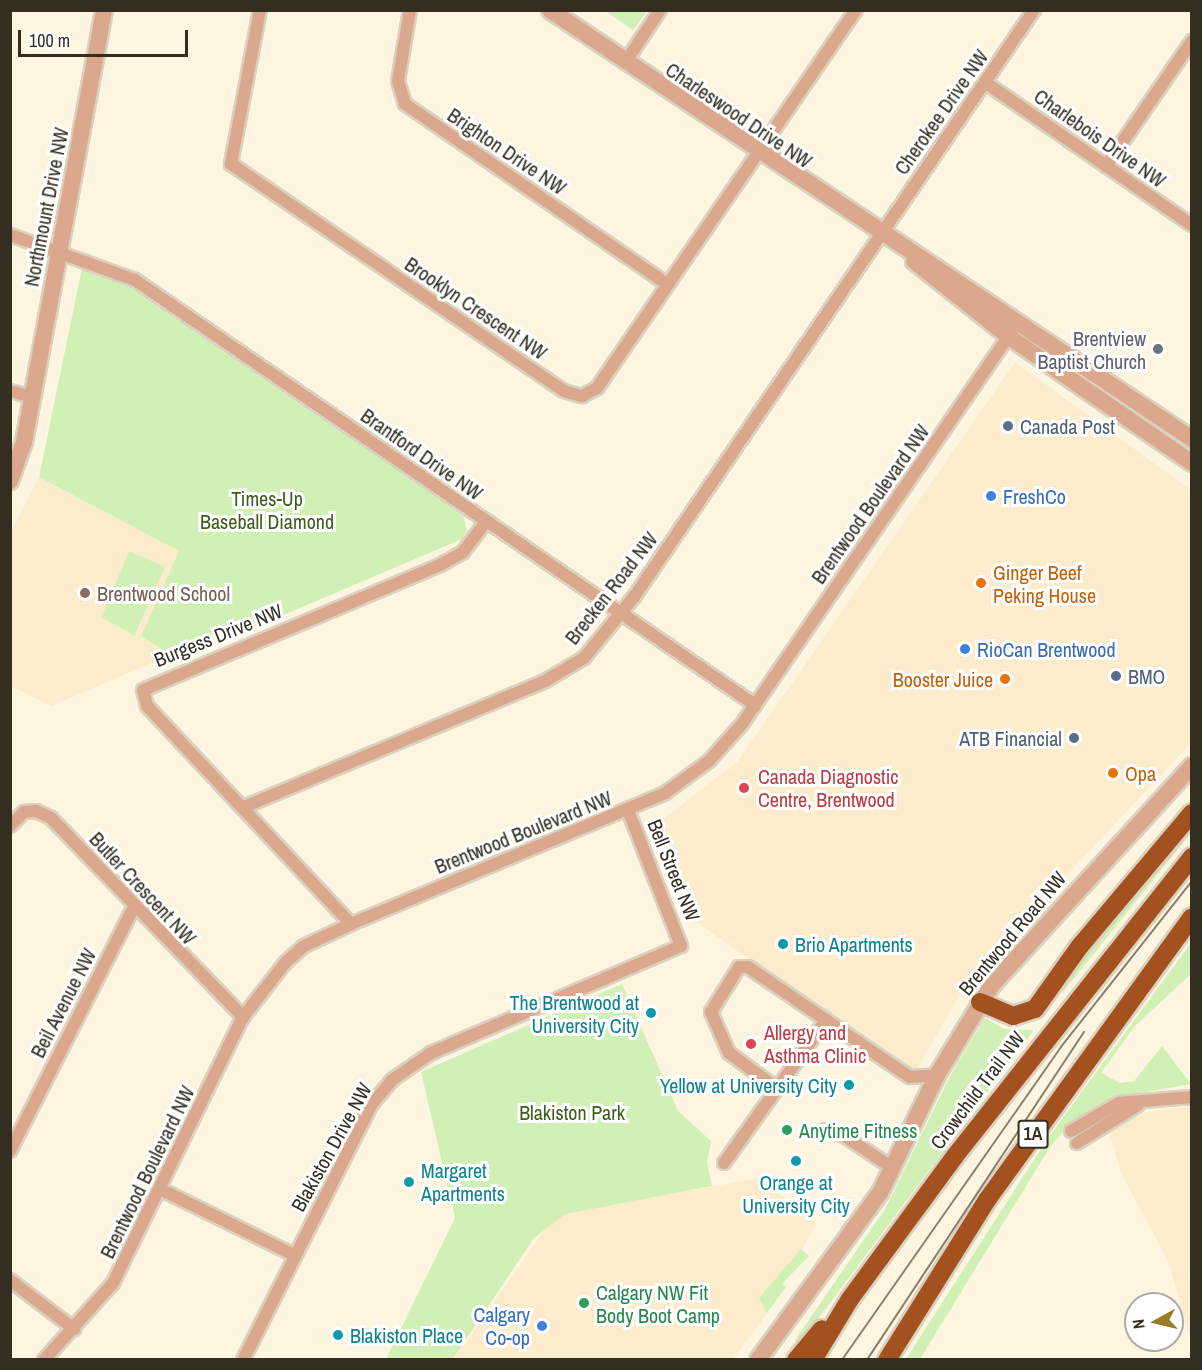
<!DOCTYPE html>
<html>
<head>
<meta charset="utf-8">
<style>
  body { margin:0 }
  #map { position:relative; width:1202px; height:1370px; overflow:hidden; background:#fef5e1; font-family:"Archivo Narrow",sans-serif }
  div>[style] { position:absolute }
  [style*='--x'] { left:calc(var(--x)*1px); top:calc(var(--y)*1px); width:calc(var(--w)*1px); rotate:calc(var(--a)*1deg) }
  .built>* { inset:0; background:#fceccc }
  .green>* { inset:0; background:#d0f0b6 }
  .roads { filter:drop-shadow(2px 0 #dad1be) drop-shadow(-2px 0 #dad1be) drop-shadow(0 2px #dad1be) drop-shadow(0 -2px #dad1be) }
  .minor>* { height:12px; margin:-6px; padding:0 6px; transform-origin:6px; border-radius:6px; background:#dba88e }
  .tertiary>* { height:16px; margin:-8px; padding:0 8px; transform-origin:8px; border-radius:8px; background:#dba88e }
  .motorway>* { height:18px; margin:-9px; padding:0 9px; transform-origin:9px; border-radius:9px; background:#a3511e }
  .tram>* { height:1.5px; margin:-0.75px; padding:0 0.75px; transform-origin:0.75px; border-radius:0.75px; background:#878070 }
  .dots>* { width:16px; height:16px; translate:-50% -50%; box-sizing:border-box; border:3px solid #fff; border-radius:50% }
  span { translate:-50% -50%; white-space:nowrap; text-align:center; line-height:1.15; -webkit-text-stroke:6px #fff; paint-order:stroke }
  .shield-label span { padding:2px 4px; background:#fff; border:2px solid; border-radius:4px; -webkit-text-stroke-width:0 }
  .shield-label { font-size:18px; color:#342e21; font-weight:700 }
  .street-label { font-size:20px; color:#342e21 }
  .worship-label { font-size:20px; color:#5b616d }
  .right { translate:-100% -50%; text-align:right }
  .service-label { font-size:20px; color:#4e5e75 }
  .left { translate:0 -50%; text-align:left }
  .shop-label { font-size:20px; color:#366cbe }
  .park-label { font-size:20px; color:#3d5d1a }
  .food-label { font-size:20px; color:#c56008 }
  .education-label { font-size:20px; color:#785e54 }
  .health-label { font-size:20px; color:#be3a42 }
  .culture-label { font-size:20px; color:#0d838f }
  .leisure-label { font-size:20px; color:#27864d }
  .frame { position:absolute; inset:0; border:12px solid #342e21; pointer-events:none }
  .north { position:absolute; left:1124px; top:1292px; width:60px; height:60px; box-sizing:border-box; background:#fff; border:2px solid #aeaba6; border-radius:50%; rotate:262deg; font-size:16px; font-weight:700; line-height:24px; text-align:center; color:#342e21 }
  .north::after { content:''; display:block; margin:auto; width:21px; height:27px; background:#9a7c25; clip-path:polygon(50% 0,100% 100%,50% 72%,0 100%) }
  .scale { position:absolute; left:18px; top:30px; width:170px; height:27px; box-sizing:border-box; border:3px solid #342e21; border-top:0; padding-left:8px; font-size:18px; line-height:21px; white-space:nowrap; color:#342e21; -webkit-text-stroke:4px #fff; paint-order:stroke }
</style>
</head>
<body>
<div id="map">
  <div class="built">
    <div style="clip-path:polygon(1015px 362px,1191px 490px,1191px 743px,969px 979px,913px 1076px,691px 918px,653px 827px,738px 761px)"></div>
    <div style="clip-path:polygon(39px 477px,179px 551px,141px 636px,171px 655px,51px 706px,11px 686px,10px 534px)"></div>
    <div style="clip-path:polygon(1191px 1106px,1192px 1106px,1191px 1339px,1168px 1261px,1121px 1173px,1109px 1131px,1141px 1113px)"></div>
    <div style="clip-path:polygon(760px 1178px,817px 1223px,766px 1315px,733px 1359px,453px 1360px,550px 1222px,565px 1213px)"></div>
  </div>
  <div class="green">
    <div style="clip-path:polygon(605px 11px,647px 11px,633px 30px)"></div>
    <div style="clip-path:polygon(82px 268px,130px 284px,463px 514px,467px 531px,462px 539px,178px 660px,141px 636px,179px 551px,39px 477px)"></div>
    <div style="clip-path:polygon(129px 551px,165px 567px,134px 636px,102px 617px)"></div>
    <div style="clip-path:polygon(1191px 828px,1191px 833px,1063px 992px,1060px 988px,1095px 937px)"></div>
    <div style="clip-path:polygon(1191px 943px,1191px 974px,1135px 1026px,1101px 1073px,1120px 1083px,1134px 1081px,1162px 1046px,1191px 1084px,1113px 1098px,1072px 1121px,1050px 1147px,920px 1359px,906px 1359px,1048px 1138px)"></div>
    <div style="clip-path:polygon(622px 984px,678px 1111px,711px 1141px,707px 1163px,712px 1186px,565px 1214px,534px 1238px,453px 1359px,386px 1359px,455px 1218px,421px 1072px)"></div>
    <div style="clip-path:polygon(985px 1018px,1004px 1029px,1034px 1030px,800px 1343px,795px 1340px,885px 1209px,949px 1078px)"></div>
    <div style="clip-path:polygon(801px 1249px,809px 1256px,782px 1284px,786px 1287px,767px 1313px,759px 1298px)"></div>
  </div>
  <div class="roads">
    <div class="minor">
      <div style="--x:260;--y:10;--w:157;--a:100.7"></div>
      <div style="--x:231;--y:164;--w:403;--a:34.3"></div>
      <div style="--x:564;--y:391;--w:19;--a:16"></div>
      <div style="--x:582;--y:396;--w:17;--a:-28"></div>
      <div style="--x:597;--y:388;--w:458;--a:-55.6"></div>
      <div style="--x:410;--y:10;--w:72;--a:99.6"></div>
      <div style="--x:398;--y:81;--w:24;--a:73"></div>
      <div style="--x:405;--y:104;--w:318;--a:34.5"></div>
      <div style="--x:625;--y:63;--w:64;--a:-56.6"></div>
      <div style="--x:986;--y:83;--w:250;--a:34.6"></div>
      <div style="--x:1106;--y:166;--w:152;--a:-55.5"></div>
      <div style="--x:10;--y:235;--w:133;--a:19.8"></div>
      <div style="--x:135;--y:280;--w:752;--a:34.43"></div>
      <div style="--x:10;--y:391;--w:23;--a:15"></div>
      <div style="--x:244;--y:807;--w:326;--a:-22.7"></div>
      <div style="--x:545;--y:681;--w:45;--a:-30.5"></div>
      <div style="--x:584;--y:658;--w:79;--a:-50.7"></div>
      <div style="--x:634;--y:597;--w:710;--a:-55.73"></div>
      <div style="--x:10;--y:826;--w:20;--a:-45"></div>
      <div style="--x:24;--y:812;--w:12;--a:-5"></div>
      <div style="--x:36;--y:811;--w:17;--a:25"></div>
      <div style="--x:51;--y:818;--w:277;--a:46"></div>
      <div style="--x:351;--y:924;--w:299;--a:-133.1"></div>
      <div style="--x:147;--y:706;--w:16;--a:-104"></div>
      <div style="--x:143;--y:690;--w:322;--a:-22.8"></div>
      <div style="--x:440;--y:565;--w:26;--a:-29"></div>
      <div style="--x:463;--y:552;--w:39;--a:-53"></div>
      <div style="--x:775;--y:1087;--w:57;--a:-143.5"></div>
      <div style="--x:729;--y:1053;--w:45;--a:-113.7"></div>
      <div style="--x:711;--y:1012;--w:53;--a:-58.1"></div>
      <div style="--x:739;--y:967;--w:9;--a:0"></div>
      <div style="--x:748;--y:967;--w:196;--a:34.2"></div>
      <div style="--x:910;--y:1077;--w:27;--a:-4"></div>
      <div style="--x:825;--y:1130;--w:19;--a:16"></div>
      <div style="--x:843;--y:1135;--w:61;--a:33.7"></div>
      <div style="--x:1071;--y:1131;--w:56;--a:-30.3"></div>
      <div style="--x:1119;--y:1103;--w:73;--a:-4.7"></div>
      <div style="--x:1077;--y:1143;--w:72;--a:-31.9"></div>
      <div style="--x:10;--y:1151;--w:276;--a:-63.1"></div>
      <div style="--x:724;--y:1163;--w:176;--a:-54.5"></div>
      <div style="--x:162;--y:1190;--w:147;--a:26.2"></div>
      <div style="--x:10;--y:1280;--w:81;--a:37.4"></div>
      <div style="--x:44;--y:1360;--w:103;--a:-48.1"></div>
      <div style="--x:113;--y:1283;--w:296;--a:-64"></div>
      <div style="--x:243;--y:1017;--w:68;--a:-52.1"></div>
      <div style="--x:285;--y:963;--w:25;--a:-42"></div>
      <div style="--x:304;--y:946;--w:52;--a:-25.1"></div>
      <div style="--x:351;--y:924;--w:340;--a:-22.6"></div>
      <div style="--x:665;--y:793;--w:54;--a:-36"></div>
      <div style="--x:709;--y:761;--w:50;--a:-48.3"></div>
      <div style="--x:742;--y:724;--w:477;--a:-55.5"></div>
      <div style="--x:243;--y:1360;--w:287;--a:-63.3"></div>
      <div style="--x:372;--y:1104;--w:31;--a:-50"></div>
      <div style="--x:392;--y:1080;--w:47;--a:-34.7"></div>
      <div style="--x:431;--y:1053;--w:272;--a:-23.2"></div>
      <div style="--x:681;--y:946;--w:146;--a:-111.3"></div>
    </div>
    <div class="tertiary">
      <div style="--x:550;--y:10;--w:772;--a:33.75"></div>
      <div style="--x:914;--y:261;--w:120;--a:38.6"></div>
      <div style="--x:1008;--y:336;--w:224;--a:34.6"></div>
      <div style="--x:10;--y:481;--w:41;--a:-70.3"></div>
      <div style="--x:24;--y:442;--w:439;--a:-79.5"></div>
      <div style="--x:758;--y:1360;--w:207;--a:-53.9"></div>
      <div style="--x:880;--y:1193;--w:131;--a:-64.2"></div>
      <div style="--x:937;--y:1075;--w:105;--a:-58.6"></div>
      <div style="--x:992;--y:985;--w:297;--a:-47.6"></div>
    </div>
    <div class="motorway">
      <div style="--x:980;--y:1002;--w:36;--a:23"></div>
      <div style="--x:1013;--y:1016;--w:23;--a:-18"></div>
      <div style="--x:1035;--y:1009;--w:77;--a:-54.5"></div>
      <div style="--x:1080;--y:946;--w:174;--a:-49.9"></div>
      <div style="--x:796;--y:1360;--w:40;--a:-50"></div>
      <div style="--x:813;--y:1360;--w:71;--a:-58.8"></div>
      <div style="--x:850;--y:1299;--w:177;--a:-53.7"></div>
      <div style="--x:955;--y:1156;--w:382;--a:-51.6"></div>
      <div style="--x:887;--y:1360;--w:189;--a:-58"></div>
      <div style="--x:987;--y:1200;--w:349;--a:-54.1"></div>
    </div>
  </div>
  <div class="tram">
    <div style="--x:842;--y:1360;--w:382;--a:-55"></div>
    <div style="--x:1061;--y:1047;--w:211;--a:-51.7"></div>
    <div style="--x:867;--y:1360;--w:393;--a:-56.5"></div>
  </div>
  <div class="dots">
    <div style="left:1158px;top:349px;background:#6b7280"></div>
    <div style="left:1008px;top:426px;background:#5c6f8a"></div>
    <div style="left:991px;top:496px;background:#3f7fe0"></div>
    <div style="left:981px;top:583px;background:#e8710a"></div>
    <div style="left:85px;top:593px;background:#8d6e63"></div>
    <div style="left:965px;top:649px;background:#3f7fe0"></div>
    <div style="left:1116px;top:676px;background:#5c6f8a"></div>
    <div style="left:1005px;top:679px;background:#e8710a"></div>
    <div style="left:1074px;top:738px;background:#5c6f8a"></div>
    <div style="left:1113px;top:773px;background:#e8710a"></div>
    <div style="left:744px;top:788px;background:#e0444e"></div>
    <div style="left:783px;top:944px;background:#0f9aa8"></div>
    <div style="left:651px;top:1013px;background:#0f9aa8"></div>
    <div style="left:751px;top:1044px;background:#e0444e"></div>
    <div style="left:849px;top:1085px;background:#0f9aa8"></div>
    <div style="left:787px;top:1130px;background:#2e9e5b"></div>
    <div style="left:796px;top:1161px;background:#0f9aa8"></div>
    <div style="left:409px;top:1182px;background:#0f9aa8"></div>
    <div style="left:584px;top:1303px;background:#2e9e5b"></div>
    <div style="left:542px;top:1326px;background:#3f7fe0"></div>
    <div style="left:338px;top:1335px;background:#0f9aa8"></div>
  </div>
  <div class="shield-label">
    <span style="left:1033px;top:1134px">1A</span>
  </div>
  <div class="street-label">
    <span style="left:941px;top:112px;rotate:-55deg">Cherokee Drive NW</span>
    <span style="left:739px;top:115px;rotate:34deg">Charleswood Drive NW</span>
    <span style="left:1100px;top:138px;rotate:35deg">Charlebois Drive NW</span>
    <span style="left:507px;top:151px;rotate:34deg">Brighton Drive NW</span>
    <span style="left:46px;top:207px;rotate:-79deg">Northmount Drive NW</span>
    <span style="left:476px;top:308px;rotate:34deg">Brooklyn Crescent NW</span>
    <span style="left:422px;top:454px;rotate:35deg">Brantford Drive NW</span>
    <span style="left:870px;top:504px;rotate:-55deg">Brentwood Boulevard NW</span>
    <span style="left:611px;top:588px;rotate:-52deg">Brecken Road NW</span>
    <span style="left:218px;top:635px;rotate:-22deg">Burgess Drive NW</span>
    <span style="left:523px;top:832px;rotate:-22deg">Brentwood Boulevard NW</span>
    <span style="left:674px;top:870px;rotate:68deg">Bell Street NW</span>
    <span style="left:143px;top:888px;rotate:47deg">Butler Crescent NW</span>
    <span style="left:1012px;top:933px;rotate:-50deg">Brentwood Road NW</span>
    <span style="left:63px;top:1003px;rotate:-63deg">Beil Avenue NW</span>
    <span style="left:977px;top:1090px;rotate:-53deg">Crowchild Trail NW</span>
    <span style="left:331px;top:1147px;rotate:-61deg">Blakiston Drive NW</span>
    <span style="left:147px;top:1172px;rotate:-64deg">Brentwood Boulevard NW</span>
  </div>
  <div class="worship-label">
    <span class="right" style="left:1146px;top:350px">Brentview<br>Baptist Church</span>
  </div>
  <div class="service-label">
    <span class="left" style="left:1020px;top:426px">Canada Post</span>
    <span class="left" style="left:1128px;top:676px">BMO</span>
    <span class="right" style="left:1062px;top:738px">ATB Financial</span>
  </div>
  <div class="shop-label">
    <span class="left" style="left:1003px;top:496px">FreshCo</span>
    <span class="left" style="left:977px;top:649px">RioCan Brentwood</span>
    <span class="right" style="left:530px;top:1326px">Calgary<br>Co-op</span>
  </div>
  <div class="park-label">
    <span style="left:267px;top:510px">Times-Up<br>Baseball Diamond</span>
    <span style="left:572px;top:1112px">Blakiston Park</span>
  </div>
  <div class="food-label">
    <span class="left" style="left:993px;top:584px">Ginger Beef<br>Peking House</span>
    <span class="right" style="left:993px;top:679px">Booster Juice</span>
    <span class="left" style="left:1125px;top:773px">Opa</span>
  </div>
  <div class="education-label">
    <span class="left" style="left:97px;top:593px">Brentwood School</span>
  </div>
  <div class="health-label">
    <span class="left" style="left:758px;top:788px">Canada Diagnostic<br>Centre, Brentwood</span>
    <span class="left" style="left:764px;top:1044px">Allergy and<br>Asthma Clinic</span>
  </div>
  <div class="culture-label">
    <span class="left" style="left:795px;top:944px">Brio Apartments</span>
    <span class="right" style="left:639px;top:1014px">The Brentwood at<br>University City</span>
    <span class="right" style="left:837px;top:1085px">Yellow at University City</span>
    <span class="left" style="left:421px;top:1182px">Margaret<br>Apartments</span>
    <span style="left:796px;top:1194px">Orange at<br>University City</span>
    <span class="left" style="left:350px;top:1335px">Blakiston Place</span>
  </div>
  <div class="leisure-label">
    <span class="left" style="left:799px;top:1130px">Anytime Fitness</span>
    <span class="left" style="left:596px;top:1304px">Calgary NW Fit<br>Body Boot Camp</span>
  </div>
  <div class="frame"></div>
  <div class="north">N</div>
  <div class="scale">100 m</div>
</div>
</body>
</html>
